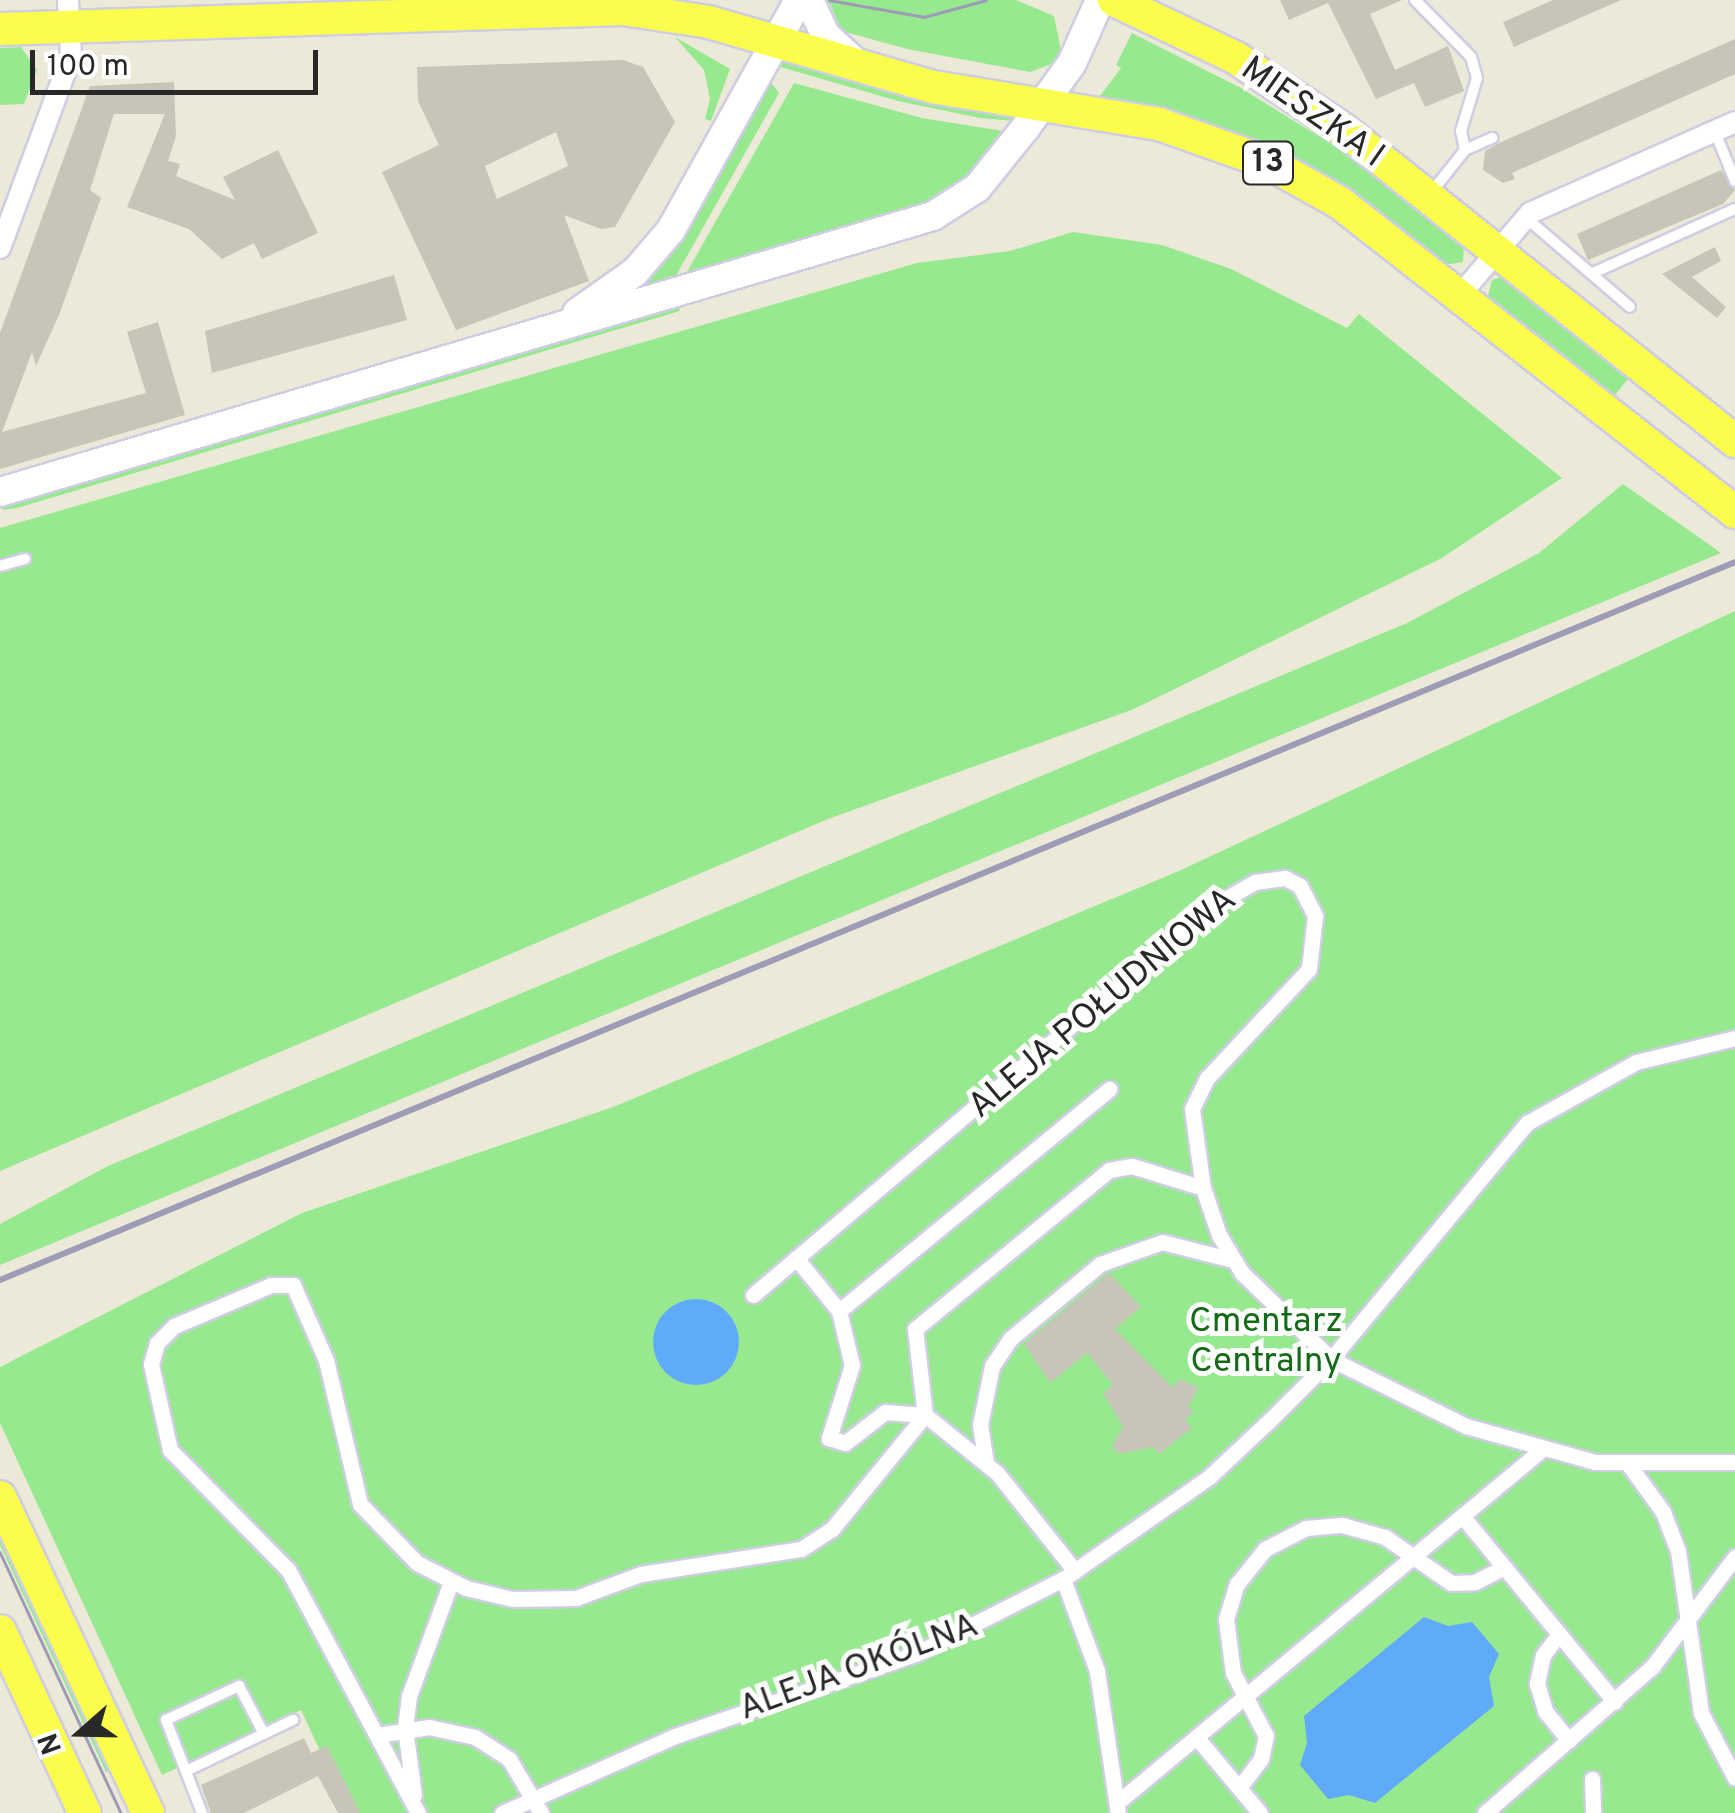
<!DOCTYPE html>
<html>
<head>
<meta charset="utf-8">
<style>
  body { margin:0 }
  #map { position:relative; width:1735px; height:1813px; overflow:hidden; background:#ece9d8; font-family:Overpass,sans-serif }
  div>[style] { position:absolute }
  [style*='--x'] { left:calc(var(--x)*1px); top:calc(var(--y)*1px); width:calc(var(--w)*1px); rotate:calc(var(--a)*1deg) }
  .green>* { inset:0; background:#97e98f }
  .water>* { inset:0; background:#60abf9 }
  .round { border-radius:50% }
  .building>* { inset:0; background:#c7c5b8 }
  .roads { filter:drop-shadow(2px 0 #cfcde3) drop-shadow(-2px 0 #cfcde3) drop-shadow(0 2px #cfcde3) drop-shadow(0 -2px #cfcde3) }
  .service>* { height:10px; margin:-5px; padding:0 5px; transform-origin:5px; border-radius:5px; background:#fff }
  .pedestrian>* { height:15px; margin:-7.5px; padding:0 7.5px; transform-origin:7.5px; border-radius:7.5px; background:#fff }
  .minor>* { height:20px; margin:-10px; padding:0 10px; transform-origin:10px; border-radius:10px; background:#fff }
  .tertiary>* { height:28px; margin:-14px; padding:0 14px; transform-origin:14px; border-radius:14px; background:#fff }
  .primary>* { height:32px; margin:-16px; padding:0 16px; transform-origin:16px; border-radius:16px; background:#fafd4c }
  .tram>* { height:2.5px; margin:-1.25px; padding:0 1.25px; transform-origin:1.25px; border-radius:1.25px; background:#9d9bb5 }
  .rail>* { height:6px; margin:-3px; padding:0 3px; transform-origin:3px; border-radius:3px; background:#9d9bb5 }
  span { translate:-50% -50%; white-space:nowrap; text-align:center; line-height:1.15; -webkit-text-stroke:10px #fff; paint-order:stroke }
  .shield-label span { padding:2px 8px; background:#fff; border:2px solid; border-radius:8px; -webkit-text-stroke-width:0 }
  .shield-label { font-size:32px; color:#282828; font-weight:700 }
  .street-label { font-size:35px; color:#282828 }
  .park-label { font-size:35px; color:#136b16 }
  .north { position:absolute; left:30px; top:1683px; width:100px; height:100px; -webkit-text-stroke:8px #fff; paint-order:stroke; rotate:250deg; font-size:28px; font-weight:700; line-height:40px; text-align:center; color:#282828 }
  .north::after { content:''; display:block; margin:auto; width:35px; height:45px; background:#282828; clip-path:polygon(50% 0,100% 100%,50% 72%,0 100%) }
  .scale { position:absolute; left:30px; top:50px; width:288px; height:45px; box-sizing:border-box; border:5px solid #282828; border-top:0; padding-left:12px; font-size:30px; line-height:35px; white-space:nowrap; color:#282828; -webkit-text-stroke:8px #fff; paint-order:stroke }
</style>
</head>
<body>
<div id="map">
  <div class="green">
    <div style="clip-path:polygon(828px 0,1016px 0,1054px 16px,1061px 50px,1054px 63px,1030px 72px,907px 49px,842px 31px)"></div>
    <div style="clip-path:polygon(1132px 33px,1241px 88px,1375px 171px,1464px 244px,1463px 262px,1443px 265px,1261px 144px,1188px 118px,1097px 100px,1121px 68px,1116px 65px)"></div>
    <div style="clip-path:polygon(675px 37px,730px 69px,711px 121px,705px 119px,710px 99px,704px 70px)"></div>
    <div style="clip-path:polygon(21px 47px,37px 70px,24px 104px,0 105px,0 48px)"></div>
    <div style="clip-path:polygon(782px 55px,1018px 115px,1015px 121px,980px 118px,898px 101px,777px 66px)"></div>
    <div style="clip-path:polygon(767px 77px,779px 93px,673px 281px,610px 299px)"></div>
    <div style="clip-path:polygon(794px 83px,922px 118px,1009px 132px,937px 204px,683px 279px)"></div>
    <div style="clip-path:polygon(1073px 232px,1162px 245px,1231px 269px,1347px 328px,1359px 314px,1562px 478px,1442px 558px,1134px 709px,828px 819px,0 1171px,0 528px,917px 263px,1010px 251px)"></div>
    <div style="clip-path:polygon(1504px 276px,1631px 375px,1611px 400px,1487px 299px,1492px 280px)"></div>
    <div style="clip-path:polygon(678px 304px,680px 311px,17px 508px,3px 510px,0 503px)"></div>
    <div style="clip-path:polygon(1623px 484px,1721px 553px,0 1265px,0 1224px,108px 1166px,1407px 623px,1539px 553px)"></div>
    <div style="clip-path:polygon(1735px 611px,1735px 1813px,349px 1813px,301px 1710px,162px 1775px,0 1423px,0 1367px,302px 1213px,613px 1107px,1179px 871px)"></div>
    <div style="clip-path:polygon(0 1518px,115px 1768px,106px 1772px,0 1545px)"></div>
  </div>
  <div class="water">
    <div class="round" style="left:653px;top:1299px;width:86px;height:86px"></div>
    <div style="clip-path:polygon(1424px 1617px,1448px 1626px,1472px 1622px,1499px 1654px,1489px 1677px,1494px 1706px,1375px 1803px,1349px 1795px,1328px 1799px,1300px 1765px,1307px 1743px,1304px 1716px)"></div>
  </div>
  <div class="building">
    <div style="clip-path:polygon(1280px 0,1402px 0,1370px 14px,1395px 70px,1448px 46px,1464px 91px,1425px 107px,1414px 83px,1376px 99px,1328px 3px,1289px 20px)"></div>
    <div style="clip-path:polygon(1553px 0,1621px 0,1514px 47px,1503px 22px)"></div>
    <div style="clip-path:polygon(1735px 39px,1735px 74px,1512px 173px,1515px 179px,1503px 183px,1483px 170px,1485px 151px,1499px 143px)"></div>
    <div style="clip-path:polygon(evenodd,623px 60px,643px 67px,675px 122px,615px 227px,601px 229px,564px 215px,589px 281px,456px 330px,382px 172px,439px 145px,418px 101px,417px 67px,623px 60px,556px 132px,568px 166px,497px 199px,485px 166px,556px 132px)"></div>
    <div style="clip-path:polygon(174px 82px,176px 136px,168px 161px,180px 164px,176px 176px,235px 200px,223px 177px,278px 150px,318px 233px,262px 259px,254px 243px,222px 259px,189px 229px,127px 207px,165px 114px,114px 114px,90px 190px,101px 198px,59px 315px,36px 366px,32px 352px,2px 432px,146px 393px,127px 332px,158px 322px,185px 415px,0 469px,0 333px,90px 86px)"></div>
    <div style="clip-path:polygon(1721px 170px,1735px 190px,1723px 204px,1588px 260px,1577px 234px)"></div>
    <div style="clip-path:polygon(1715px 247px,1721px 261px,1692px 277px,1726px 307px,1717px 318px,1662px 274px)"></div>
    <div style="clip-path:polygon(394px 275px,407px 320px,212px 373px,205px 331px)"></div>
    <div style="clip-path:polygon(1109px 1273px,1141px 1307px,1115px 1329px,1172px 1387px,1181px 1379px,1198px 1388px,1188px 1407px,1194px 1412px,1185px 1420px,1192px 1428px,1159px 1454px,1153px 1447px,1119px 1454px,1112px 1446px,1123px 1427px,1103px 1393px,1113px 1385px,1087px 1353px,1050px 1383px,1024px 1344px)"></div>
    <div style="clip-path:polygon(304px 1738px,311px 1753px,327px 1746px,360px 1813px,338px 1813px,318px 1776px,244px 1813px,211px 1813px,201px 1785px)"></div>
  </div>
  <div class="roads">
    <div class="service">
      <div style="--x:1415;--y:0;--w:80;--a:45.5"></div>
      <div style="--x:1471;--y:57;--w:22;--a:74"></div>
      <div style="--x:1477;--y:78;--w:55;--a:106.8"></div>
      <div style="--x:1461;--y:131;--w:19;--a:78"></div>
      <div style="--x:1465;--y:150;--w:56;--a:128.5"></div>
      <div style="--x:1715;--y:132;--w:53;--a:67.8"></div>
      <div style="--x:1465;--y:150;--w:30;--a:-24"></div>
      <div style="--x:1525;--y:217;--w:138;--a:40.6"></div>
      <div style="--x:1593;--y:273;--w:156;--a:-24.3"></div>
      <div style="--x:0;--y:566;--w:26;--a:-16"></div>
      <div style="--x:186;--y:1771;--w:119;--a:-25.5"></div>
      <div style="--x:202;--y:1813;--w:100;--a:-111.2"></div>
      <div style="--x:166;--y:1720;--w:81;--a:-25"></div>
      <div style="--x:239;--y:1686;--w:54;--a:62.5"></div>
    </div>
    <div class="pedestrian">
      <div style="--x:796;--y:1258;--w:68;--a:50.9"></div>
      <div style="--x:839;--y:1311;--w:56;--a:76.5"></div>
      <div style="--x:852;--y:1365;--w:77;--a:107.5"></div>
      <div style="--x:829;--y:1438;--w:17;--a:17"></div>
      <div style="--x:845;--y:1443;--w:51;--a:-37.8"></div>
      <div style="--x:885;--y:1412;--w:40;--a:4.3"></div>
      <div style="--x:753;--y:1295;--w:600;--a:-40.27"></div>
      <div style="--x:1211;--y:907;--w:51;--a:-29.6"></div>
      <div style="--x:1255;--y:882;--w:30;--a:-8"></div>
      <div style="--x:1285;--y:878;--w:17;--a:28"></div>
      <div style="--x:1300;--y:886;--w:34;--a:63"></div>
      <div style="--x:1315;--y:916;--w:53;--a:96.5"></div>
      <div style="--x:1309;--y:969;--w:149;--a:133.1"></div>
      <div style="--x:1207;--y:1078;--w:34;--a:116"></div>
      <div style="--x:1192;--y:1109;--w:80;--a:82.1"></div>
      <div style="--x:1203;--y:1188;--w:50;--a:71.2"></div>
      <div style="--x:1219;--y:1235;--w:44;--a:58.8"></div>
      <div style="--x:1242;--y:1273;--w:124;--a:44"></div>
      <div style="--x:1331;--y:1359;--w:151;--a:26.4"></div>
      <div style="--x:1466;--y:1426;--w:134;--a:15.6"></div>
      <div style="--x:1595;--y:1462;--w:140;--a:0"></div>
      <div style="--x:839;--y:1311;--w:350;--a:-39.4"></div>
      <div style="--x:986;--y:1463;--w:38;--a:-99"></div>
      <div style="--x:980;--y:1425;--w:60;--a:-78.5"></div>
      <div style="--x:992;--y:1366;--w:34;--a:-56"></div>
      <div style="--x:1011;--y:1338;--w:116;--a:-39.7"></div>
      <div style="--x:1100;--y:1264;--w:66;--a:-19.5"></div>
      <div style="--x:1162;--y:1242;--w:73;--a:14.2"></div>
      <div style="--x:1629;--y:1465;--w:58;--a:54.1"></div>
      <div style="--x:1663;--y:1512;--w:42;--a:69"></div>
      <div style="--x:1678;--y:1551;--w:164;--a:81.9"></div>
      <div style="--x:1701;--y:1713;--w:73;--a:62.4"></div>
      <div style="--x:1463;--y:1517;--w:239;--a:50.6"></div>
      <div style="--x:1075;--y:1571;--w:125;--a:-128.5"></div>
      <div style="--x:997;--y:1473;--w:92;--a:-141.1"></div>
      <div style="--x:925;--y:1415;--w:87;--a:-96.6"></div>
      <div style="--x:915;--y:1329;--w:251;--a:-39.3"></div>
      <div style="--x:1109;--y:1170;--w:23;--a:-10"></div>
      <div style="--x:1132;--y:1166;--w:74;--a:17.2"></div>
      <div style="--x:1063;--y:1579;--w:98;--a:69.7"></div>
      <div style="--x:1097;--y:1671;--w:144;--a:81.6"></div>
      <div style="--x:1559;--y:1634;--w:26;--a:127"></div>
      <div style="--x:1543;--y:1655;--w:30;--a:102"></div>
      <div style="--x:1537;--y:1684;--w:28;--a:73"></div>
      <div style="--x:1545;--y:1711;--w:38;--a:51"></div>
      <div style="--x:377;--y:1735;--w:53;--a:-8.7"></div>
      <div style="--x:429;--y:1727;--w:47;--a:12.3"></div>
      <div style="--x:475;--y:1737;--w:40;--a:32.9"></div>
      <div style="--x:509;--y:1759;--w:63;--a:59.3"></div>
      <div style="--x:1197;--y:1738;--w:98;--a:50"></div>
      <div style="--x:1592;--y:1779;--w:34;--a:88"></div>
      <div style="--x:1239;--y:1788;--w:36;--a:-53"></div>
      <div style="--x:1261;--y:1759;--w:24;--a:-78"></div>
      <div style="--x:1266;--y:1736;--w:71;--a:-117.6"></div>
      <div style="--x:1233;--y:1673;--w:54;--a:-97.4"></div>
      <div style="--x:1226;--y:1619;--w:37;--a:-73"></div>
      <div style="--x:1237;--y:1584;--w:45;--a:-51.3"></div>
      <div style="--x:1265;--y:1549;--w:46;--a:-27.1"></div>
      <div style="--x:1306;--y:1528;--w:36;--a:-5"></div>
      <div style="--x:1342;--y:1525;--w:45;--a:15.6"></div>
      <div style="--x:1385;--y:1537;--w:80;--a:34.9"></div>
      <div style="--x:1451;--y:1583;--w:24;--a:-2"></div>
      <div style="--x:1475;--y:1582;--w:33;--a:-27"></div>
      <div style="--x:414;--y:1795;--w:68;--a:-97.7"></div>
      <div style="--x:405;--y:1728;--w:32;--a:-83"></div>
      <div style="--x:409;--y:1696;--w:121;--a:-69.8"></div>
      <div style="--x:1118;--y:1802;--w:549;--a:-39.75"></div>
      <div style="--x:418;--y:1813;--w:276;--a:-118.1"></div>
      <div style="--x:288;--y:1570;--w:168;--a:-134.5"></div>
      <div style="--x:170;--y:1450;--w:88;--a:-102.5"></div>
      <div style="--x:151;--y:1364;--w:22;--a:-74"></div>
      <div style="--x:157;--y:1343;--w:24;--a:-45"></div>
      <div style="--x:174;--y:1326;--w:105;--a:-22.9"></div>
      <div style="--x:271;--y:1285;--w:22;--a:0"></div>
      <div style="--x:293;--y:1285;--w:82;--a:66.3"></div>
      <div style="--x:326;--y:1360;--w:148;--a:76.7"></div>
      <div style="--x:360;--y:1504;--w:82;--a:46"></div>
      <div style="--x:417;--y:1563;--w:55;--a:27"></div>
      <div style="--x:466;--y:1588;--w:48;--a:13.2"></div>
      <div style="--x:513;--y:1599;--w:63;--a:-0.9"></div>
      <div style="--x:576;--y:1598;--w:69;--a:-20.3"></div>
      <div style="--x:641;--y:1574;--w:162;--a:-8.9"></div>
      <div style="--x:801;--y:1549;--w:37;--a:-33"></div>
      <div style="--x:832;--y:1529;--w:147;--a:-50.8"></div>
      <div style="--x:502;--y:1813;--w:189;--a:-24"></div>
      <div style="--x:675;--y:1736;--w:254;--a:-18.9"></div>
      <div style="--x:915;--y:1654;--w:166;--a:-26.9"></div>
      <div style="--x:1063;--y:1579;--w:178;--a:-34.9"></div>
      <div style="--x:1209;--y:1477;--w:83;--a:-43.1"></div>
      <div style="--x:1270;--y:1420;--w:86;--a:-45"></div>
      <div style="--x:1331;--y:1359;--w:307;--a:-50.3"></div>
      <div style="--x:1527;--y:1123;--w:125;--a:-29.2"></div>
      <div style="--x:1636;--y:1062;--w:102;--a:-13.6"></div>
      <div style="--x:1485;--y:1813;--w:222;--a:-41.2"></div>
      <div style="--x:1652;--y:1667;--w:138;--a:-53"></div>
    </div>
    <div class="minor">
      <div style="--x:0;--y:248;--w:205;--a:-69.7"></div>
      <div style="--x:71;--y:56;--w:56;--a:-93.1"></div>
      <div style="--x:1460;--y:295;--w:108;--a:-49.5"></div>
      <div style="--x:1530;--y:213;--w:224;--a:-23.9"></div>
    </div>
    <div class="tertiary">
      <div style="--x:809;--y:0;--w:38;--a:65"></div>
      <div style="--x:825;--y:35;--w:39;--a:42"></div>
      <div style="--x:577;--y:313;--w:71;--a:-35.3"></div>
      <div style="--x:635;--y:272;--w:55;--a:-49.4"></div>
      <div style="--x:671;--y:230;--w:263;--a:-60.9"></div>
      <div style="--x:0;--y:492;--w:973;--a:-16.48"></div>
      <div style="--x:933;--y:216;--w:52;--a:-32.5"></div>
      <div style="--x:977;--y:188;--w:78;--a:-51.2"></div>
      <div style="--x:1026;--y:127;--w:79;--a:-54.3"></div>
      <div style="--x:1072;--y:63;--w:69;--a:-66"></div>
    </div>
    <div class="primary">
      <div style="--x:1114;--y:0;--w:135;--a:25.4"></div>
      <div style="--x:1236;--y:58;--w:130;--a:33.7"></div>
      <div style="--x:1344;--y:130;--w:500;--a:38.5"></div>
      <div style="--x:0;--y:29;--w:623;--a:-1.84"></div>
      <div style="--x:623;--y:9;--w:87;--a:8.6"></div>
      <div style="--x:709;--y:22;--w:233;--a:16.2"></div>
      <div style="--x:933;--y:87;--w:229;--a:9.3"></div>
      <div style="--x:1159;--y:124;--w:117;--a:19.5"></div>
      <div style="--x:1269;--y:163;--w:81;--a:29.4"></div>
      <div style="--x:1340;--y:203;--w:502;--a:38.04"></div>
      <div style="--x:0;--y:1497;--w:349;--a:64.9"></div>
      <div style="--x:0;--y:1631;--w:201;--a:65"></div>
    </div>
  </div>
  <div class="tram">
    <div style="--x:829;--y:0;--w:97;--a:10.1"></div>
    <div style="--x:924;--y:17;--w:64;--a:-15.3"></div>
    <div style="--x:0;--y:1552;--w:288;--a:65.1"></div>
  </div>
  <div class="rail">
    <div style="--x:0;--y:1280;--w:1878;--a:-22.48"></div>
  </div>
  <div class="shield-label">
    <span style="left:1268px;top:163px">13</span>
  </div>
  <div class="street-label">
    <span style="left:1312px;top:113px;rotate:35deg">MIESZKA I</span>
    <span style="left:1103px;top:1004px;rotate:-40deg">ALEJA POŁUDNIOWA</span>
    <span style="left:859px;top:1668px;rotate:-20deg">ALEJA OKÓLNA</span>
  </div>
  <div class="park-label">
    <span style="left:1266px;top:1342px">Cmentarz<br>Centralny</span>
  </div>
  <div class="north">N</div>
  <div class="scale">100 m</div>
</div>
</body>
</html>
